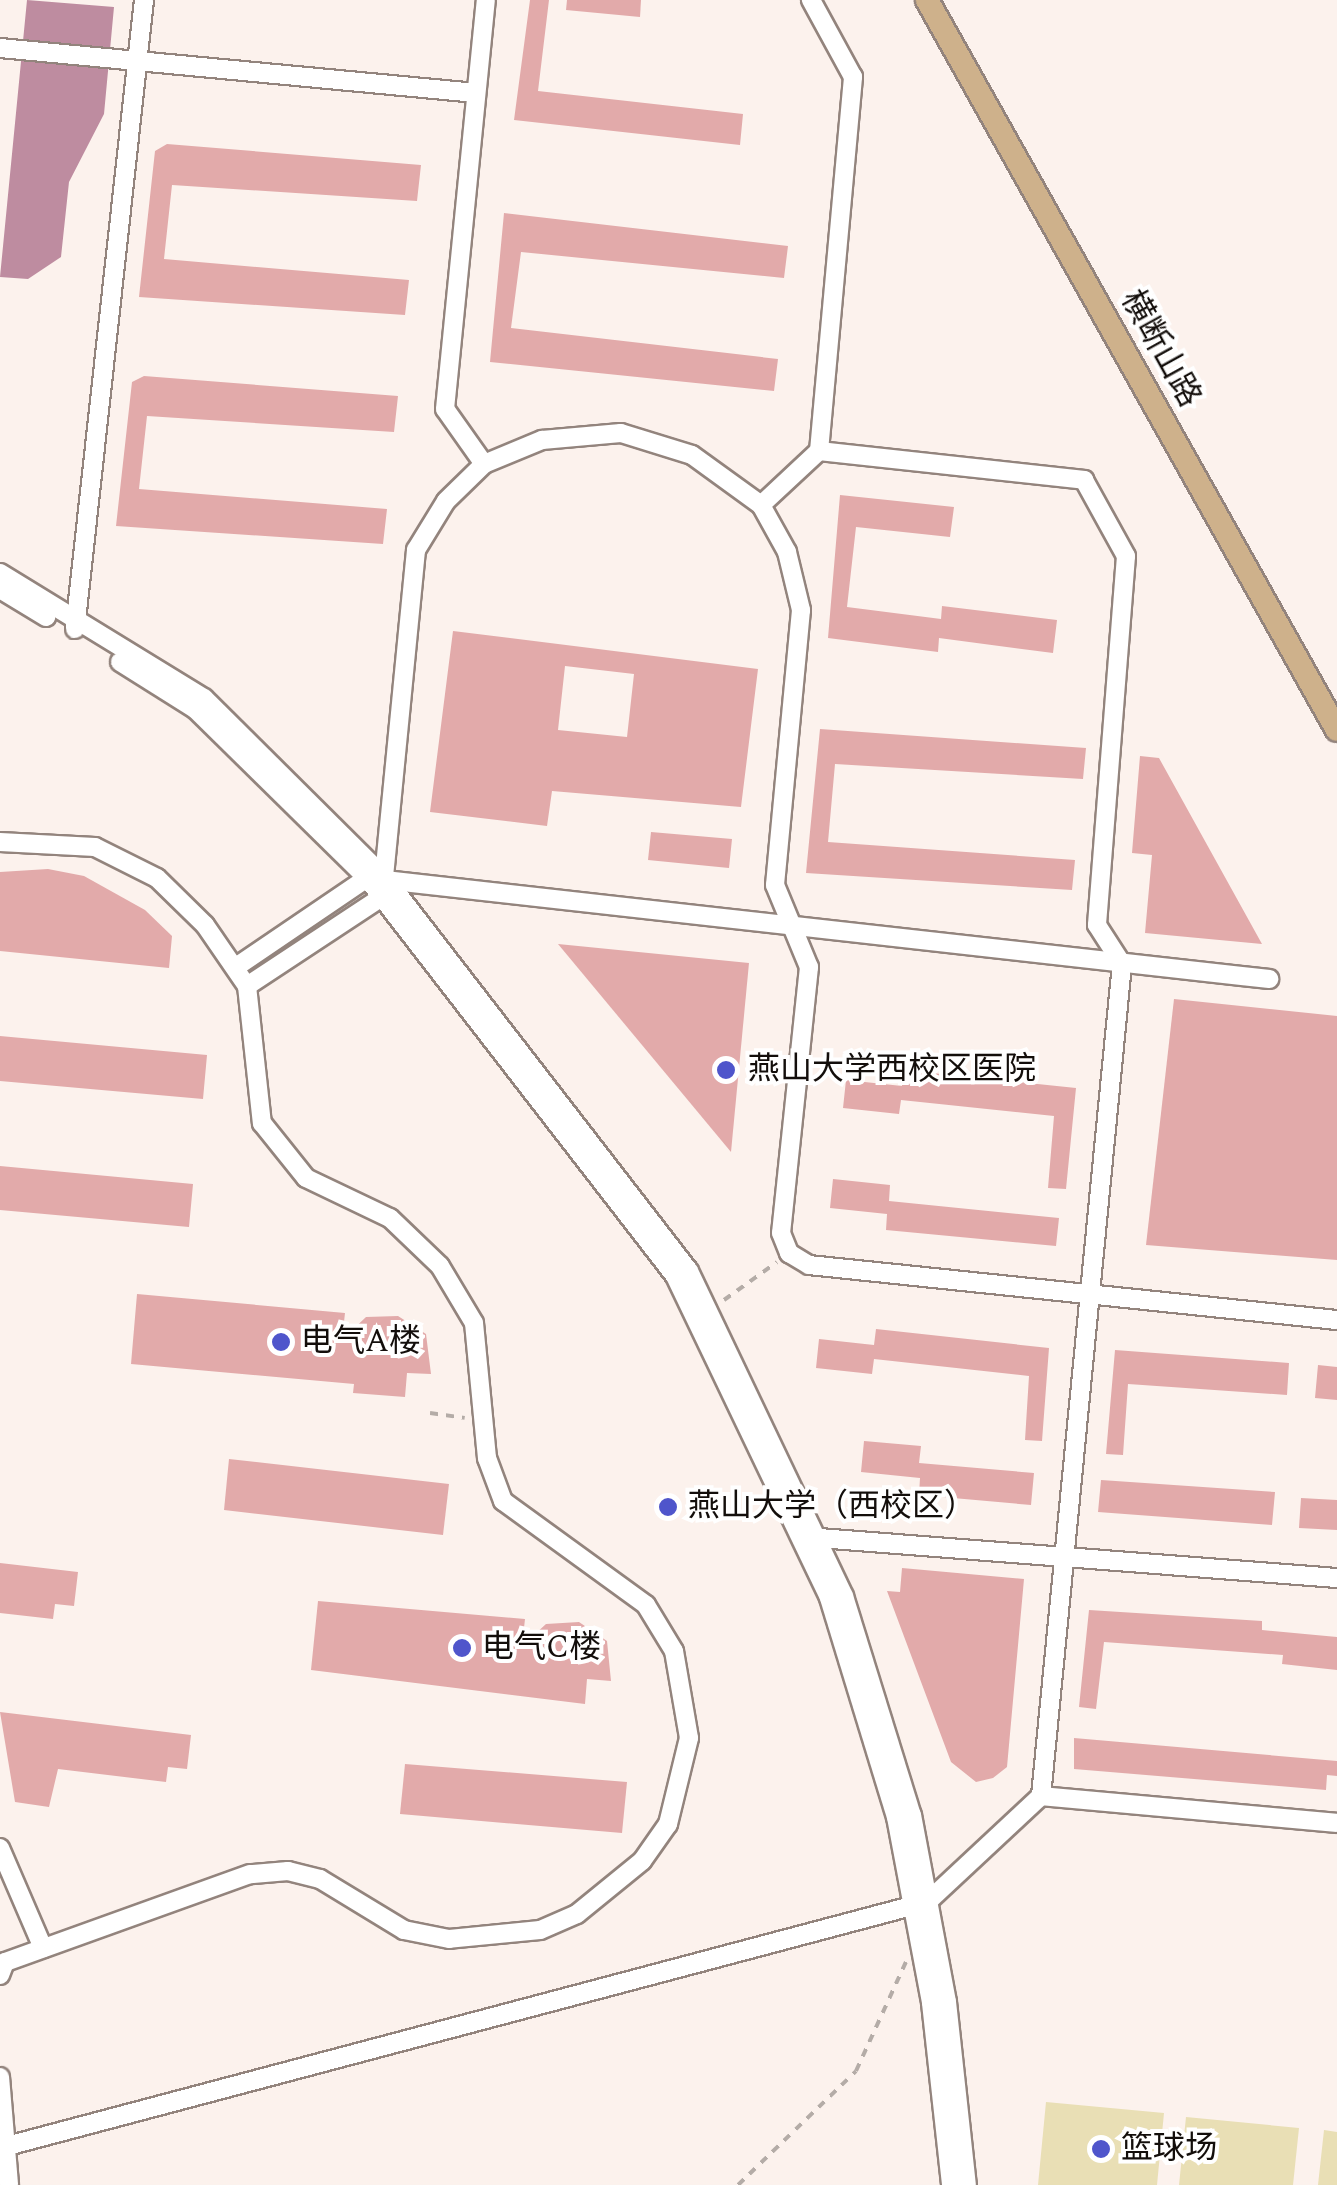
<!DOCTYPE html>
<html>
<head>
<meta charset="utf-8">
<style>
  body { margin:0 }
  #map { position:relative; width:1337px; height:2185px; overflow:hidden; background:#fcf2ed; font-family:Spectral,"Noto Sans SC",serif }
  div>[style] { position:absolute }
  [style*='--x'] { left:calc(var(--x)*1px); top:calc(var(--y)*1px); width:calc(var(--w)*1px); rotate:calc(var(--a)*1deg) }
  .green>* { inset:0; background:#e9dfb5 }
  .water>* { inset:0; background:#be8ca0 }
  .building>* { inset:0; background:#e2aaaa }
  .path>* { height:4px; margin-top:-2px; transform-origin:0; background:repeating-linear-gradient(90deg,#b4aca7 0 8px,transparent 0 16px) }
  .roads { filter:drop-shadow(2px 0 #93847d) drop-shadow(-2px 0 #93847d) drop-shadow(0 2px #93847d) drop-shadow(0 -2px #93847d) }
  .minor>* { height:18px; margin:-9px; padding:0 9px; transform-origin:9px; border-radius:9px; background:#fff }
  .major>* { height:22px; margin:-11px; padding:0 11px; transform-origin:11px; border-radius:11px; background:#ceb18b }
  .dots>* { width:28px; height:28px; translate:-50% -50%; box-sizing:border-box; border:5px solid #fff; border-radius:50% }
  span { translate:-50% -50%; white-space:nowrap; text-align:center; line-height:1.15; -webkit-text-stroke:8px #fff; paint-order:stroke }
  .street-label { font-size:32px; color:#130e0b }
  .poi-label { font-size:32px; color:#130e0b }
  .left { translate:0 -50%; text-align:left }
</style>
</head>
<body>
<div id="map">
  <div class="green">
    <div style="clip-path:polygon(1046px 2102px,1164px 2113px,1157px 2185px,1038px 2185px)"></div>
    <div style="clip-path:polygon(1186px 2117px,1299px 2128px,1293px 2185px,1179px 2185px)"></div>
    <div style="clip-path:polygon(1324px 2130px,1337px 2132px,1337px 2185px,1318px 2185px)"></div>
  </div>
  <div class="water">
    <div style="clip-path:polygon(27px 0,114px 7px,104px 114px,69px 182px,61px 257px,28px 279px,0 277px)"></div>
  </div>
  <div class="building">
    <div style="clip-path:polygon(530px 0,549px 0,538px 91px,743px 114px,740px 145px,514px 120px)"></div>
    <div style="clip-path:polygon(567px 0,641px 0,640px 17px,566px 10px)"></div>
    <div style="clip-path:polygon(167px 144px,421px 165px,417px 201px,172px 185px,164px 259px,409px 280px,405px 315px,139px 297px,155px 151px)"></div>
    <div style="clip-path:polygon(504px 213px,788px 246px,784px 278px,521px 252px,511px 328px,778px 359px,774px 391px,490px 362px)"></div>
    <div style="clip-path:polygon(144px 376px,398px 396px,394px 432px,147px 416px,139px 489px,387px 509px,383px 544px,116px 526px,132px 382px)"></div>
    <div style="clip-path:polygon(840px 495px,954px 507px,950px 537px,856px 527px,847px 607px,941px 619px,942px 606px,1057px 620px,1053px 653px,939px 638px,938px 652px,828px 638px)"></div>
    <div style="clip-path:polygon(evenodd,453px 631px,758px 669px,741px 807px,552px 791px,547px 826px,430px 812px,453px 631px,565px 666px,634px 674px,627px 737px,558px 730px,565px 666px)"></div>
    <div style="clip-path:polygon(820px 729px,1086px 748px,1083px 779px,835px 764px,828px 842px,1075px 860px,1072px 890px,806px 873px)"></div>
    <div style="clip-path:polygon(1140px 756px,1159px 758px,1262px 944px,1145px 933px,1152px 855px,1132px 853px)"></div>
    <div style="clip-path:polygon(651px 832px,732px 839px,729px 868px,648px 860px)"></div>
    <div style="clip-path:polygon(48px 869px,84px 876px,145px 910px,172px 936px,169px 968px,0 951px,0 872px)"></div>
    <div style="clip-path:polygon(558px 944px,749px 963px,731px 1152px)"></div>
    <div style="clip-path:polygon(1174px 999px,1337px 1016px,1337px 1260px,1146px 1245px)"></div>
    <div style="clip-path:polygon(0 1036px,207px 1055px,203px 1099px,0 1081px)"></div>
    <div style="clip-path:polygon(903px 1070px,1076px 1088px,1066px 1189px,1048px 1188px,1054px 1116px,901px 1100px,899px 1114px,843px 1108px,846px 1080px,902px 1086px)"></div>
    <div style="clip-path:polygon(0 1166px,193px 1184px,189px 1227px,0 1210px)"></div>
    <div style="clip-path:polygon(833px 1179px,890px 1185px,889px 1201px,1059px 1218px,1056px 1246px,886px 1230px,887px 1214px,830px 1208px)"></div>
    <div style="clip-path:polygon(137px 1294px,345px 1313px,342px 1340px,366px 1317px,398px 1316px,426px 1334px,431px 1374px,407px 1373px,405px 1397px,353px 1393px,354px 1384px,131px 1364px)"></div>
    <div style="clip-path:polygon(876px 1329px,1049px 1348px,1042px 1441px,1025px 1440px,1029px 1376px,874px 1359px,872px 1374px,816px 1368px,819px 1339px,874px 1345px)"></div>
    <div style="clip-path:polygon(1115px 1350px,1289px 1363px,1287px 1395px,1128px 1384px,1123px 1455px,1106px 1454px)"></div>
    <div style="clip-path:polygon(1318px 1365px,1337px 1367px,1337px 1400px,1315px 1398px)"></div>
    <div style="clip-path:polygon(864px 1441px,921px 1446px,919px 1463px,1034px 1473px,1031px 1505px,919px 1495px,920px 1478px,861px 1472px)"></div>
    <div style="clip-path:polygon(229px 1459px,449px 1484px,443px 1535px,224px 1510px)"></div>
    <div style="clip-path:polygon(1101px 1480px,1275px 1492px,1272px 1525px,1098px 1512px)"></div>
    <div style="clip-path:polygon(1301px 1498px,1337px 1500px,1337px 1530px,1299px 1528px)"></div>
    <div style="clip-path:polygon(0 1563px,78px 1572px,74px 1606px,55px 1604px,53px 1619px,0 1613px)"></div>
    <div style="clip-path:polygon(902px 1568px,1024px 1579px,1007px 1767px,993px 1778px,976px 1782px,951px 1762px,887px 1591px,900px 1592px)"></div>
    <div style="clip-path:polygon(318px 1601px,525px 1619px,522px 1646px,546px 1624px,579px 1622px,607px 1641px,611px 1681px,587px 1679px,585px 1704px,311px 1670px)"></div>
    <div style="clip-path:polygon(1089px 1610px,1262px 1621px,1262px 1630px,1337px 1637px,1337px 1670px,1282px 1664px,1283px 1655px,1104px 1642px,1096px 1709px,1079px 1707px)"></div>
    <div style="clip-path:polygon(0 1712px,191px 1735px,187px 1769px,168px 1767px,166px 1782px,58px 1769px,49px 1807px,15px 1802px)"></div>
    <div style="clip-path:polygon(1074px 1738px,1337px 1761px,1337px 1776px,1327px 1775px,1326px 1790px,1074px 1769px)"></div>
    <div style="clip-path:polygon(405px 1764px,627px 1782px,622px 1833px,400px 1814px)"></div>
  </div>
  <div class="path">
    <div style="--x:724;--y:1300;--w:65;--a:-35.6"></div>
    <div style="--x:430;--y:1413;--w:35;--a:8"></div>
    <div style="--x:738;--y:2185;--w:164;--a:-44"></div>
    <div style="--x:856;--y:2071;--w:120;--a:-65.4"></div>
  </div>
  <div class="roads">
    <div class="minor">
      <div style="--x:0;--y:48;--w:478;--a:5.4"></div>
      <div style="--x:819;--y:451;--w:267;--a:6.2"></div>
      <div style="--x:1084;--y:480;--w:87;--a:61.1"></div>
      <div style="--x:1126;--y:556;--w:370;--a:94.5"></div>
      <div style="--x:1097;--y:925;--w:46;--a:57.3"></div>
      <div style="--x:1122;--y:964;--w:836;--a:95.56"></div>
      <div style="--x:484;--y:464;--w:67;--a:-125.3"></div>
      <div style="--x:445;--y:409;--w:411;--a:-84.3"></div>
      <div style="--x:761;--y:505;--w:79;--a:-43"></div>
      <div style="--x:819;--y:451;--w:376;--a:-84.8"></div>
      <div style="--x:853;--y:77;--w:88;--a:-118.6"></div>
      <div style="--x:0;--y:573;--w:239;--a:31.5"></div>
      <div style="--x:204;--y:698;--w:257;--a:44.8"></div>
      <div style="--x:386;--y:879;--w:495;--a:52.3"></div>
      <div style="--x:689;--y:1271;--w:360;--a:64.5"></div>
      <div style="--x:844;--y:1596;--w:229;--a:72.8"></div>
      <div style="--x:912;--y:1815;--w:190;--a:79.4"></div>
      <div style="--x:947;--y:2002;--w:184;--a:83.8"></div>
      <div style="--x:0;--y:589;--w:54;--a:31.3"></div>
      <div style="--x:75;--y:629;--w:633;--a:-83.74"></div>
      <div style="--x:120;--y:662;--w:89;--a:32.1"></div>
      <div style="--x:195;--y:709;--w:241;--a:44.5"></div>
      <div style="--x:367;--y:878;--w:503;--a:52.26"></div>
      <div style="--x:675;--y:1276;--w:357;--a:64.4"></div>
      <div style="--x:829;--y:1598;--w:229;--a:73"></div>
      <div style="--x:896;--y:1817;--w:189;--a:79.3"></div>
      <div style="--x:931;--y:2003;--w:183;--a:83.7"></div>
      <div style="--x:0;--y:842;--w:95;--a:3"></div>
      <div style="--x:95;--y:847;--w:69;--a:26.6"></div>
      <div style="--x:157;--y:878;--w:67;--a:44.4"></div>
      <div style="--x:205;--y:925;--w:74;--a:55.5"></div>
      <div style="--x:247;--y:986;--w:138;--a:83.8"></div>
      <div style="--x:262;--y:1123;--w:70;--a:51.3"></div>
      <div style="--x:306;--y:1178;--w:93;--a:25.5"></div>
      <div style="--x:390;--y:1218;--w:69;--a:43.8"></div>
      <div style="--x:440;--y:1266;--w:66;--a:59.2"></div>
      <div style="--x:474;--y:1323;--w:136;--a:84.5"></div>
      <div style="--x:487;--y:1458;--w:46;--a:69.6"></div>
      <div style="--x:503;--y:1501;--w:177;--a:36"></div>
      <div style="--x:646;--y:1605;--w:54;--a:58.7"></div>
      <div style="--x:674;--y:1651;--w:88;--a:80.2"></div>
      <div style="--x:689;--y:1738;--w:89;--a:103.7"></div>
      <div style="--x:668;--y:1824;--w:45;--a:125.1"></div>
      <div style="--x:642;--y:1861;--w:84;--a:140.8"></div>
      <div style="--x:577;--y:1914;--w:40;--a:156.6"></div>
      <div style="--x:540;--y:1930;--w:91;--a:174.4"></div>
      <div style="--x:449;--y:1939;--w:46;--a:-168.7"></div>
      <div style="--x:404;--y:1930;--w:98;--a:-148.7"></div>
      <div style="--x:320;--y:1879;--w:33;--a:-166"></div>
      <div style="--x:288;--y:1871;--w:38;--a:175"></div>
      <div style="--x:250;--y:1874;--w:260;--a:160.2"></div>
      <div style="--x:5;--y:1962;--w:14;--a:111"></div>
      <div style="--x:236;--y:967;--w:158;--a:-34.2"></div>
      <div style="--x:367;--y:878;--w:908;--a:6.39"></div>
      <div style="--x:247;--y:986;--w:162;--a:-33.4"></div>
      <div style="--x:382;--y:897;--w:349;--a:-84.4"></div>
      <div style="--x:416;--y:550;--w:57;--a:-58.5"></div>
      <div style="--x:446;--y:501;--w:53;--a:-44.2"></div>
      <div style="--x:484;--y:464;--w:63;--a:-22.5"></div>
      <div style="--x:542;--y:440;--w:79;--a:-5.1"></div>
      <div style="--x:621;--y:433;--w:74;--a:17.2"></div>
      <div style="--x:692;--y:455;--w:85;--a:35.9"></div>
      <div style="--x:761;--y:505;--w:54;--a:61"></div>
      <div style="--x:787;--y:552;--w:60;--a:76.4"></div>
      <div style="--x:801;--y:610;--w:276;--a:95.4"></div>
      <div style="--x:775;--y:885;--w:89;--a:67.5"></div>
      <div style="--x:809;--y:967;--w:267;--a:96"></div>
      <div style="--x:781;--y:1233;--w:22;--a:68"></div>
      <div style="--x:789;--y:1253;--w:23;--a:31"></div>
      <div style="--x:809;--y:1265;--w:531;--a:5.95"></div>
      <div style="--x:806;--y:1537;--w:533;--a:4.42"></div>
      <div style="--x:0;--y:1848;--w:109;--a:66.7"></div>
      <div style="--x:922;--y:1907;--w:163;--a:-43"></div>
      <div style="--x:1041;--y:1796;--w:297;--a:5.2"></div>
      <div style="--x:0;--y:2077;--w:108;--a:85.2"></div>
      <div style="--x:7;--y:2146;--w:948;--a:-14.86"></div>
    </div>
    <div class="major">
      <div style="--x:927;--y:0;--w:837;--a:60.68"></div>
    </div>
  </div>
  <div class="dots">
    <div style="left:726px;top:1070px;background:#4f55cb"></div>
    <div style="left:281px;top:1342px;background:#4f55cb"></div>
    <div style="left:668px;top:1507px;background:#4f55cb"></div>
    <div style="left:462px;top:1648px;background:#4f55cb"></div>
    <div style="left:1101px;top:2149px;background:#4f55cb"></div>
  </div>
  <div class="street-label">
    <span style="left:1160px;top:349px;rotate:61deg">横断山路</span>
  </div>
  <div class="poi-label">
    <span class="left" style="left:748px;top:1070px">燕山大学西校区医院</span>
    <span class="left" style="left:301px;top:1342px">电气A楼</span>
    <span class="left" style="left:688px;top:1507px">燕山大学（西校区）</span>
    <span class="left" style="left:482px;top:1648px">电气C楼</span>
    <span class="left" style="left:1121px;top:2149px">篮球场</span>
  </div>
</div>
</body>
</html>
